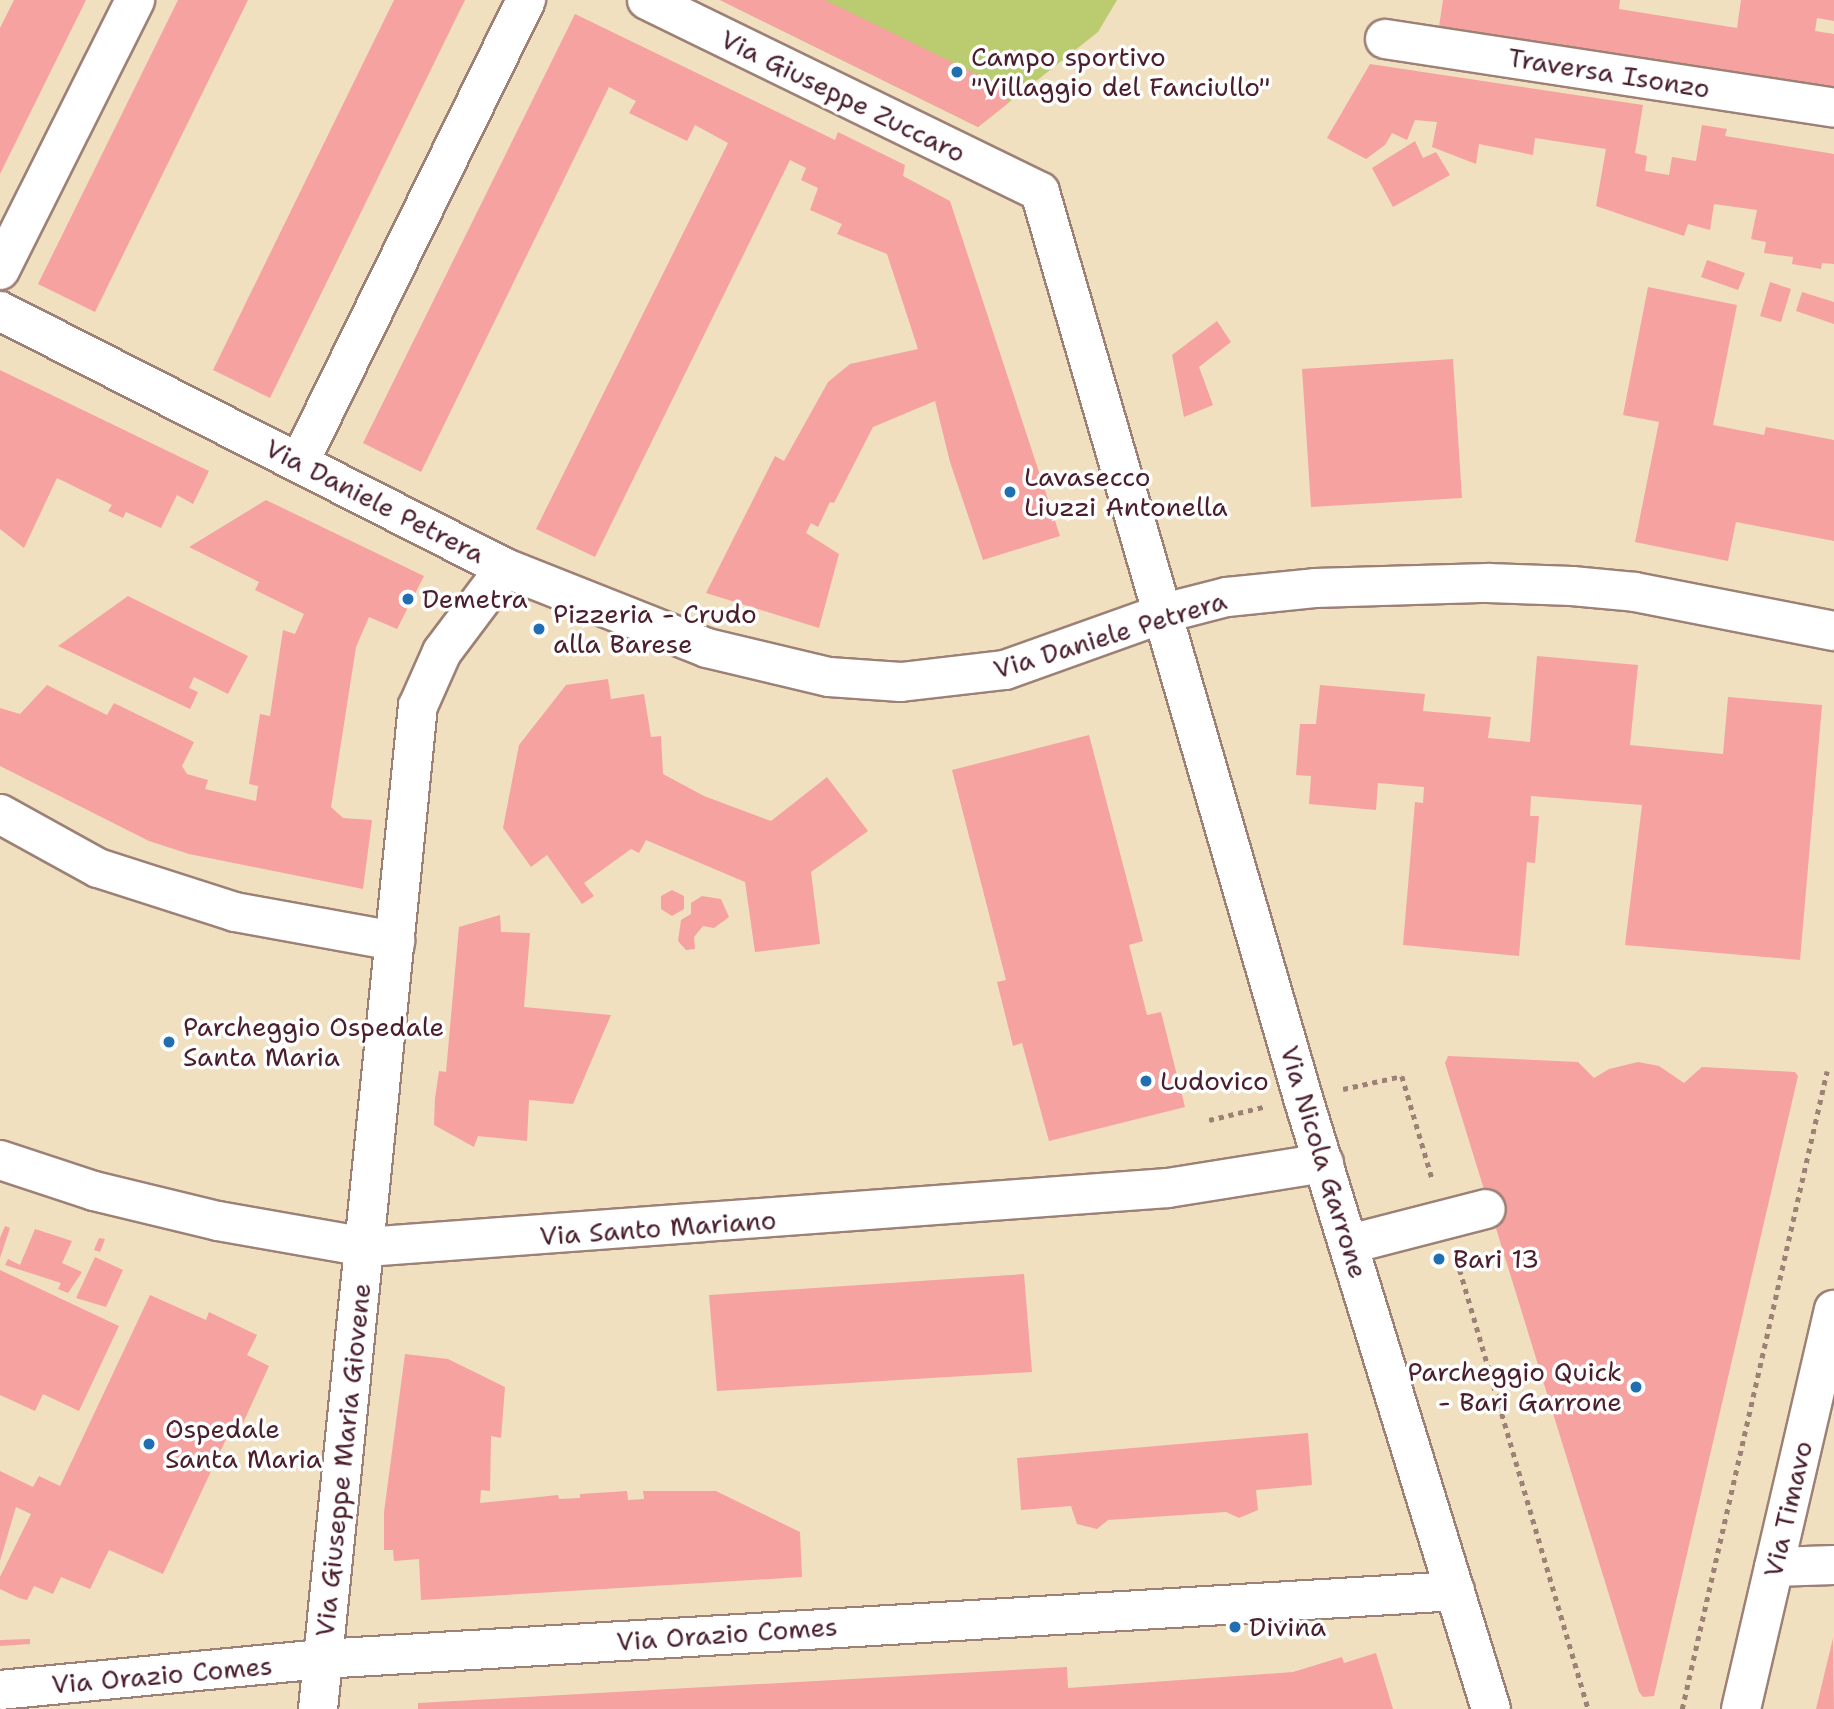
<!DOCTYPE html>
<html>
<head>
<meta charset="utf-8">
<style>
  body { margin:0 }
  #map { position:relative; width:1834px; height:1709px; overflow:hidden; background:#f0e0c0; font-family:"Shantell Sans",sans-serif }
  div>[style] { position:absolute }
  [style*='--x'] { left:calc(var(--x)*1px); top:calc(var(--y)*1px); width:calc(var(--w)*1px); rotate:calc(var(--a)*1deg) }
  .green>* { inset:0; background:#bacc6f }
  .building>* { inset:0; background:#f6a2a1 }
  .path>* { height:4.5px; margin-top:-2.25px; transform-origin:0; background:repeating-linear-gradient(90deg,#9d8076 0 5px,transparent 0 10px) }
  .roads { filter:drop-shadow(2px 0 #9d8076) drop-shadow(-2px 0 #9d8076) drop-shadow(0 2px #9d8076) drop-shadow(0 -2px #9d8076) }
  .minor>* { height:38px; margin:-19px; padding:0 19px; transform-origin:19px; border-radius:19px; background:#fff }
  .dots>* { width:19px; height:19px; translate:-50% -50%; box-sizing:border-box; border:4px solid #fff; border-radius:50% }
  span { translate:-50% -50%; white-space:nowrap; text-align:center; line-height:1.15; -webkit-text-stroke:7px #fff; paint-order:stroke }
  .poi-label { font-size:26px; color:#4a1f2b }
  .left { translate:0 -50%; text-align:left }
  .right { translate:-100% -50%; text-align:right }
  .street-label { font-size:26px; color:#4a1f2b }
</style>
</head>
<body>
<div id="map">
  <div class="green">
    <div style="clip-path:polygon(720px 0,1117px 0,1098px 32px,978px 127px)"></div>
  </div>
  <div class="building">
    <div style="clip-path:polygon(14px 0,86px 0,0 174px,0 28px)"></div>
    <div style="clip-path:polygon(178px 0,248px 0,95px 312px,38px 284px)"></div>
    <div style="clip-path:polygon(394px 0,465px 0,270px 398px,213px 370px)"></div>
    <div style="clip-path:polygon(720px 0,825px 0,1011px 91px,1007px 104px,978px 127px)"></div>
    <div style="clip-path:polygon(1443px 0,1620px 0,1619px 9px,1737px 28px,1741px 0,1834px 0,1834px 21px,1817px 18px,1815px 31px,1834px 34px,1834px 88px,1439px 27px)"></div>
    <div style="clip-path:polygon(575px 14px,835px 140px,838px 132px,905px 165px,903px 176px,950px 201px,1060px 536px,983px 560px,950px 462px,935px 401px,873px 427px,834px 503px,830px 502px,818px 527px,811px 523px,806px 533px,839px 554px,819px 628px,706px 593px,775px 456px,784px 461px,828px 382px,850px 364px,918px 349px,887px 254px,837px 234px,842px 224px,810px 210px,818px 188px,801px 180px,806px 168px,790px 160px,595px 557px,536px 529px,728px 143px,695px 125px,687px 141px,629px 113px,636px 101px,609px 87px,421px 472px,363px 443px)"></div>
    <div style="clip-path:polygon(1370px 64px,1643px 105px,1635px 153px,1647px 156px,1645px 171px,1669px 175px,1672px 157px,1696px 161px,1702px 125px,1727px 129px,1725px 136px,1834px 154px,1834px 264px,1822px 263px,1821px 269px,1792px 264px,1793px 257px,1764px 253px,1766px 242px,1751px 239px,1757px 210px,1714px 204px,1710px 230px,1688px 224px,1684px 236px,1596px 206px,1606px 149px,1535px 138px,1533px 155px,1479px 144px,1476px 164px,1432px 147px,1437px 122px,1415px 120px,1407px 140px,1392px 133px,1385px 145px,1366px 159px,1327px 138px)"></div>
    <div style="clip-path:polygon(1415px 141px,1423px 158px,1436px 152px,1450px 175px,1393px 207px,1372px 168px)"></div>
    <div style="clip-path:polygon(1707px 260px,1745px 273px,1738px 290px,1701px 277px)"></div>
    <div style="clip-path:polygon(1770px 282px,1791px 289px,1781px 322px,1760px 316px)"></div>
    <div style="clip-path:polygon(1648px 287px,1737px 305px,1713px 425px,1764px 435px,1766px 427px,1834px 440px,1834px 541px,1736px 522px,1728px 561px,1635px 542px,1659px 422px,1623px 415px)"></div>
    <div style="clip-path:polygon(1802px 292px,1834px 302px,1834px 324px,1796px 311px)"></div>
    <div style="clip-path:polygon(1217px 321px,1231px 342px,1199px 367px,1213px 405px,1184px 417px,1172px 355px)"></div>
    <div style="clip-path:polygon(1453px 359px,1462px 498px,1311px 507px,1302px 369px)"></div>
    <div style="clip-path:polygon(0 370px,209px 471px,193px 504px,177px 495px,161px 528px,126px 512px,123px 518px,108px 511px,112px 505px,57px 478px,24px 548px,0 529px)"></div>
    <div style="clip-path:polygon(266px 500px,424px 576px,397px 629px,369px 617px,356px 647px,331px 807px,343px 818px,372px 820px,363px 889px,189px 854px,149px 841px,0 766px,0 708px,20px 714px,47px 685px,107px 715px,114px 703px,194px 742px,182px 766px,187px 774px,208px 780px,205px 789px,256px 801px,258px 786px,249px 784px,260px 714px,270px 716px,283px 630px,295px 634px,304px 614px,255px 590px,259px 582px,189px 547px)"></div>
    <div style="clip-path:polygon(128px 596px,248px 656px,228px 694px,194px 677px,189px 688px,198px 692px,190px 709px,58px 646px)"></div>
    <div style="clip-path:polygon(1537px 656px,1638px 665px,1630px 745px,1723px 754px,1728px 697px,1822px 705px,1800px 960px,1625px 945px,1642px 805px,1531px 796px,1530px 816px,1539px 816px,1535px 863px,1527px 862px,1519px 956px,1403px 945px,1415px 802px,1423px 803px,1424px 787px,1378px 783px,1376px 810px,1309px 804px,1311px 776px,1296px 775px,1300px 724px,1316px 724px,1320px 685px,1425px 694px,1423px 711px,1491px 717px,1488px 738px,1530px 742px)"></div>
    <div style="clip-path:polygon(608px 679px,611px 699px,644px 694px,651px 737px,661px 736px,663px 774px,704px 796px,771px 821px,827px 777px,868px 831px,811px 872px,820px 944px,755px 952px,745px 882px,646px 840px,639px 853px,631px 849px,584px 883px,594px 896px,582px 904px,547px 855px,531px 867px,503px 828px,519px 745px,566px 685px)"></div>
    <div style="clip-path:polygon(1089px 735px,1143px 941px,1129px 945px,1147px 1015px,1161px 1012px,1185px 1107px,1049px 1141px,1022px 1043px,1013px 1046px,997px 982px,1006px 980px,952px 770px)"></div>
    <div style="clip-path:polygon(672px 890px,684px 896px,684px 909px,672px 916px,661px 909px,661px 896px)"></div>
    <div style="clip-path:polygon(702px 896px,721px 899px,729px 917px,714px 928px,703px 926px,694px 937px,695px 949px,686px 950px,678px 941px,681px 920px,691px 914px,691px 903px)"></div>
    <div style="clip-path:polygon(500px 915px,501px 932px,530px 933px,524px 1007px,611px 1015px,573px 1104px,529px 1100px,527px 1141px,478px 1136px,474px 1147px,434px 1125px,435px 1098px,439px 1071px,446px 1072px,459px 927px)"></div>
    <div style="clip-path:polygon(1448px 1056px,1578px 1062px,1594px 1078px,1609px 1069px,1638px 1062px,1659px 1066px,1684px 1083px,1702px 1067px,1795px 1072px,1798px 1076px,1654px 1696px,1643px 1697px,1639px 1692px,1445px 1063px)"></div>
    <div style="clip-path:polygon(5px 1226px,10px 1228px,0 1258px,0 1238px)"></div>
    <div style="clip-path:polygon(35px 1229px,72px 1241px,62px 1263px,82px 1272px,68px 1293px,58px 1289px,61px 1283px,5px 1265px,8px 1259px,20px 1265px)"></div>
    <div style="clip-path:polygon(99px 1238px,105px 1239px,100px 1252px,94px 1250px)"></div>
    <div style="clip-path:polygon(95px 1257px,123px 1270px,106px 1307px,76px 1298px)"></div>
    <div style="clip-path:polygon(0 1270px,119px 1326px,79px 1411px,43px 1394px,35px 1411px,0 1395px)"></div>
    <div style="clip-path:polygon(1024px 1274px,1032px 1372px,717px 1391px,709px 1295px)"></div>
    <div style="clip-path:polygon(150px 1295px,206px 1320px,209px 1312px,257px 1335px,247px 1355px,269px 1366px,243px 1423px,235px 1420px,163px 1574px,109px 1550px,90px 1589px,61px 1577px,53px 1594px,34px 1586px,27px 1600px,19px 1598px,0 1589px,0 1577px,31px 1514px,16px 1507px,0 1561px,0 1471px,33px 1487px,39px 1476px,60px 1486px)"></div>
    <div style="clip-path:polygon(405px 1354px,448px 1359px,505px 1387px,501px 1438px,491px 1436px,490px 1491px,481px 1490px,480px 1503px,558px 1495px,559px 1499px,580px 1498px,580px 1494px,627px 1491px,628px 1500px,644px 1499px,643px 1491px,716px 1491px,800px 1532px,802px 1577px,421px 1600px,419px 1559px,394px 1561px,393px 1550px,384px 1550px,384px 1512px)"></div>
    <div style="clip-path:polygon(1308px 1433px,1312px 1485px,1256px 1490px,1258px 1510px,1239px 1518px,1226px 1512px,1108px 1520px,1097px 1529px,1077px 1524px,1071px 1506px,1021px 1510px,1017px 1458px)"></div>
    <div style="clip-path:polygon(1833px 1638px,1834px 1709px,1816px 1709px)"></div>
    <div style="clip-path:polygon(30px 1639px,30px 1644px,0 1646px,0 1640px)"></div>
    <div style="clip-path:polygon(1376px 1653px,1393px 1709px,418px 1709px,418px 1703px,1067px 1667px,1068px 1688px,1293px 1672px,1342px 1657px,1344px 1663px)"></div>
  </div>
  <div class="path">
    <div style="--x:1343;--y:1089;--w:60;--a:-12.4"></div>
    <div style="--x:1402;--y:1076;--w:109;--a:73.6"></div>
    <div style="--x:1209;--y:1120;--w:56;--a:-13.5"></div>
    <div style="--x:1457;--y:1260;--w:468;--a:73.7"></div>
    <div style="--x:1682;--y:1709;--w:654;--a:-77.2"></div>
  </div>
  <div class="roads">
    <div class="minor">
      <div style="--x:647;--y:0;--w:437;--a:26"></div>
      <div style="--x:1040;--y:192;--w:943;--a:73.81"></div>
      <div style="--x:1303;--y:1098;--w:639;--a:72.9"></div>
      <div style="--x:1385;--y:39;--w:454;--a:8.7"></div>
      <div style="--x:0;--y:270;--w:302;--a:-63.4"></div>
      <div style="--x:0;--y:311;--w:567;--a:26.97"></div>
      <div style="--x:505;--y:568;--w:217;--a:21.6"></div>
      <div style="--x:707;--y:648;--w:125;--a:13.4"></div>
      <div style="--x:829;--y:677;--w:72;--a:4"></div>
      <div style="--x:901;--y:682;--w:105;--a:-6.6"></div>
      <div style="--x:1005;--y:670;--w:169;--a:-19.7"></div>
      <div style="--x:1164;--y:613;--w:65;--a:-14.3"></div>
      <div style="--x:1227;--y:597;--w:88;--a:-5.8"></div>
      <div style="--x:1315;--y:588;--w:173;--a:-1.7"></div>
      <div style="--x:1488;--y:583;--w:84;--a:2"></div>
      <div style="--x:1572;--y:586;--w:63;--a:5.4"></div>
      <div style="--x:1635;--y:592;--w:203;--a:11.1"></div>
      <div style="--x:299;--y:463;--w:516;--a:-63.88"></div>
      <div style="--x:0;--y:814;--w:112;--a:28.9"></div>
      <div style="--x:98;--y:868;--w:144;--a:17.8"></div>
      <div style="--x:235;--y:912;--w:163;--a:10.3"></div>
      <div style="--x:0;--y:1160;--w:99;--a:18.3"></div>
      <div style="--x:94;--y:1191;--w:128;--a:13.6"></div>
      <div style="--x:218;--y:1221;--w:150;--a:10"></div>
      <div style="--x:366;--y:1247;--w:804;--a:-4.21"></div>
      <div style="--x:1168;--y:1188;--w:158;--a:-9.1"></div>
      <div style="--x:1350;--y:1244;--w:140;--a:-14.4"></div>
      <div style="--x:1774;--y:1567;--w:60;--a:-1.9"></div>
      <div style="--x:0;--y:1690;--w:323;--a:-5.5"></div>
      <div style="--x:322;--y:1659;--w:1135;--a:-3.43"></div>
      <div style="--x:318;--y:1709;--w:1008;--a:-84.31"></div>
      <div style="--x:418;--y:706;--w:59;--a:-66"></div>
      <div style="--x:442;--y:652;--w:105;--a:-53.1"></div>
      <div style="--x:1741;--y:1709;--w:410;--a:-76.9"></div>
    </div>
  </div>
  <div class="dots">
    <div style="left:957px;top:72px;background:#1f6fb2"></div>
    <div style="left:1010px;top:492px;background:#1f6fb2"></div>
    <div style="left:408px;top:599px;background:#1f6fb2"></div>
    <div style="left:539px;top:629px;background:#1f6fb2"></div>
    <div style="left:169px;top:1042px;background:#1f6fb2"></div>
    <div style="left:1146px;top:1081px;background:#1f6fb2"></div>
    <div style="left:1439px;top:1259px;background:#1f6fb2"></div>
    <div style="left:1636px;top:1387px;background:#1f6fb2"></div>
    <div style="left:149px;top:1444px;background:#1f6fb2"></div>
    <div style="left:1235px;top:1627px;background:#1f6fb2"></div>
  </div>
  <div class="poi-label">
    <span class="left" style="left:971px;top:72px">Campo sportivo<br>"Villaggio del Fanciullo"</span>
    <span class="left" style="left:1024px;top:492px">Lavasecco<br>Liuzzi Antonella</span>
    <span class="left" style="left:422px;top:599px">Demetra</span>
    <span class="left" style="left:553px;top:629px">Pizzeria - Crudo<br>alla Barese</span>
    <span class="left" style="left:183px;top:1042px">Parcheggio Ospedale<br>Santa Maria</span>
    <span class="left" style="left:1160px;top:1081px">Ludovico</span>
    <span class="left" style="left:1453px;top:1259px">Bari 13</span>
    <span class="right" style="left:1622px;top:1387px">Parcheggio Quick<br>- Bari Garrone</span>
    <span class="left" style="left:165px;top:1444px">Ospedale<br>Santa Maria</span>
    <span class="left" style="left:1249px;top:1627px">Divina</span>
  </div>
  <div class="street-label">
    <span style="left:1609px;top:73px;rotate:9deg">Traversa Isonzo</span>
    <span style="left:843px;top:96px;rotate:26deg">Via Giuseppe Zuccaro</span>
    <span style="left:375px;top:501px;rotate:27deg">Via Daniele Petrera</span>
    <span style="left:1110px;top:635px;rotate:-17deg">Via Daniele Petrera</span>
    <span style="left:1324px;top:1162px;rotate:73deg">Via Nicola Garrone</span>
    <span style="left:658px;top:1228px;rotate:-4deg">Via Santo Mariano</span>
    <span style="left:343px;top:1460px;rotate:-84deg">Via Giuseppe Maria Giovene</span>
    <span style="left:1788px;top:1509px;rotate:-77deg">Via Timavo</span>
    <span style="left:727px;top:1634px;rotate:-4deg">Via Orazio Comes</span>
    <span style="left:162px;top:1675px;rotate:-5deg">Via Orazio Comes</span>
  </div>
</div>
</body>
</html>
